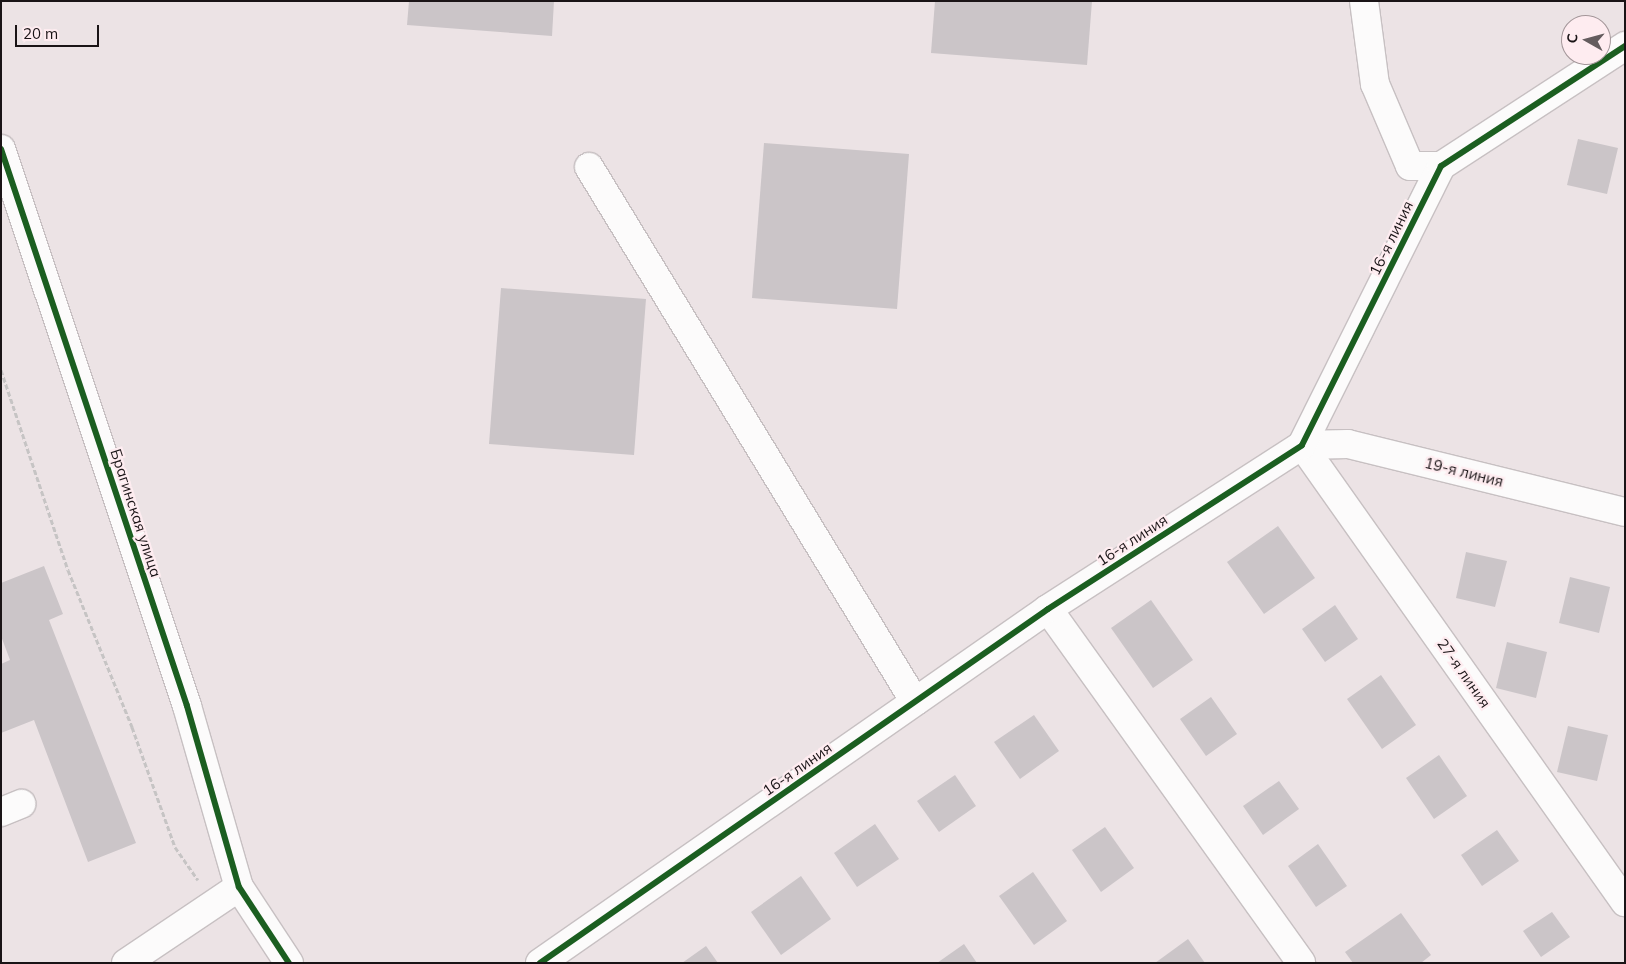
<!DOCTYPE html>
<html>
<head>
<meta charset="utf-8">
<style>
  body { margin:0 }
  #map { position:relative; width:1626px; height:964px; overflow:hidden; background:#ece3e5; font-family:Mulish,sans-serif }
  div>[style] { position:absolute }
  [style*='--x'] { left:calc(var(--x)*1px); top:calc(var(--y)*1px); width:calc(var(--w)*1px); rotate:calc(var(--a)*1deg) }
  .building>* { inset:0; background:#cbc5c8 }
  .path>* { height:3px; margin-top:-1.5px; transform-origin:0; background:repeating-linear-gradient(90deg,#c6c4c4 0 5px,transparent 0 7.5px) }
  .roads { filter:drop-shadow(1px 0 #c7c0c2) drop-shadow(-1px 0 #c7c0c2) drop-shadow(0 1px #c7c0c2) drop-shadow(0 -1px #c7c0c2) }
  .minor>* { height:28px; margin:-14px; padding:0 14px; transform-origin:14px; border-radius:14px; background:#fcfbfb }
  .cycleway>* { height:6px; margin:-3px; padding:0 3px; transform-origin:3px; border-radius:3px; background:#1b5e20 }
  span { translate:-50% -50%; white-space:nowrap; text-align:center; line-height:1.15; -webkit-text-stroke:4.5px #feecf0; paint-order:stroke }
  .street-label { font-size:15px; color:#1a1416 }
  .frame { position:absolute; inset:0; border:2px solid #1a1416; pointer-events:none }
  .north { position:absolute; left:1561px; top:15px; width:50px; height:50px; box-sizing:border-box; background:#feecf0; border:1px solid #a39699; border-radius:50%; rotate:277deg; font-size:14px; font-weight:700; line-height:20px; text-align:center; color:#1a1416 }
  .north::after { content:''; display:block; margin:auto; width:18px; height:22px; background:#645c5e; clip-path:polygon(50% 0,100% 100%,50% 72%,0 100%) }
  .scale { position:absolute; left:15px; top:25px; width:84px; height:22px; box-sizing:border-box; border:2px solid #1a1416; border-top:0; padding-left:6px; font-size:15px; line-height:18px; white-space:nowrap; color:#1a1416; -webkit-text-stroke:4px #feecf0; paint-order:stroke }
</style>
</head>
<body>
<div id="map">
  <div class="building">
    <div style="clip-path:polygon(409px 1px,554px 1px,552px 36px,407px 25px)"></div>
    <div style="clip-path:polygon(935px 1px,1092px 1px,1087px 65px,931px 53px)"></div>
    <div style="clip-path:polygon(1578px 139px,1618px 148px,1607px 194px,1567px 185px)"></div>
    <div style="clip-path:polygon(764px 143px,909px 154px,897px 309px,752px 298px)"></div>
    <div style="clip-path:polygon(501px 288px,646px 299px,634px 455px,489px 444px)"></div>
    <div style="clip-path:polygon(1278px 526px,1315px 578px,1264px 614px,1227px 562px)"></div>
    <div style="clip-path:polygon(1466px 552px,1507px 561px,1495px 607px,1456px 598px)"></div>
    <div style="clip-path:polygon(44px 566px,63px 614px,49px 620px,136px 843px,88px 862px,34px 720px,1px 733px,1px 664px,10px 660px,1px 636px,1px 583px)"></div>
    <div style="clip-path:polygon(1570px 577px,1610px 587px,1599px 633px,1559px 623px)"></div>
    <div style="clip-path:polygon(1151px 600px,1193px 660px,1153px 688px,1111px 628px)"></div>
    <div style="clip-path:polygon(1335px 605px,1358px 639px,1325px 662px,1302px 629px)"></div>
    <div style="clip-path:polygon(1507px 642px,1547px 652px,1536px 698px,1496px 688px)"></div>
    <div style="clip-path:polygon(1381px 675px,1416px 725px,1382px 749px,1347px 699px)"></div>
    <div style="clip-path:polygon(1211px 697px,1237px 734px,1206px 756px,1180px 719px)"></div>
    <div style="clip-path:polygon(1034px 715px,1059px 751px,1020px 779px,994px 742px)"></div>
    <div style="clip-path:polygon(1568px 726px,1608px 735px,1597px 781px,1557px 772px)"></div>
    <div style="clip-path:polygon(1439px 755px,1467px 796px,1434px 819px,1406px 778px)"></div>
    <div style="clip-path:polygon(955px 775px,976px 806px,939px 832px,917px 801px)"></div>
    <div style="clip-path:polygon(1279px 781px,1299px 809px,1263px 835px,1243px 806px)"></div>
    <div style="clip-path:polygon(875px 824px,899px 859px,857px 887px,834px 853px)"></div>
    <div style="clip-path:polygon(1105px 827px,1134px 868px,1101px 892px,1072px 850px)"></div>
    <div style="clip-path:polygon(1497px 830px,1519px 861px,1482px 886px,1461px 855px)"></div>
    <div style="clip-path:polygon(1318px 844px,1347px 886px,1316px 907px,1288px 866px)"></div>
    <div style="clip-path:polygon(1033px 872px,1067px 921px,1034px 945px,999px 896px)"></div>
    <div style="clip-path:polygon(801px 876px,831px 919px,781px 955px,751px 912px)"></div>
    <div style="clip-path:polygon(1552px 912px,1570px 937px,1541px 957px,1523px 931px)"></div>
    <div style="clip-path:polygon(1401px 913px,1431px 955px,1421px 963px,1353px 963px,1345px 952px)"></div>
    <div style="clip-path:polygon(1188px 939px,1205px 963px,1155px 963px)"></div>
    <div style="clip-path:polygon(964px 944px,977px 963px,937px 963px)"></div>
    <div style="clip-path:polygon(706px 946px,718px 963px,682px 963px)"></div>
  </div>
  <div class="path">
    <div style="--x:1;--y:370;--w:211;--a:71.5"></div>
    <div style="--x:68;--y:570;--w:170;--a:67.8"></div>
    <div style="--x:132;--y:727;--w:127;--a:70.3"></div>
    <div style="--x:175;--y:847;--w:40;--a:55.1"></div>
  </div>
  <div class="roads">
    <div class="minor">
      <div style="--x:1364;--y:1;--w:84;--a:82.5"></div>
      <div style="--x:1375;--y:84;--w:89;--a:66.9"></div>
      <div style="--x:1410;--y:166;--w:31;--a:0"></div>
      <div style="--x:1;--y:149;--w:587;--a:71.53"></div>
      <div style="--x:187;--y:706;--w:188;--a:74"></div>
      <div style="--x:239;--y:887;--w:91;--a:56.7"></div>
      <div style="--x:589;--y:167;--w:626;--a:58.64"></div>
      <div style="--x:1302;--y:445;--w:560;--a:54.75"></div>
      <div style="--x:1302;--y:445;--w:46;--a:-1.2"></div>
      <div style="--x:1348;--y:444;--w:285;--a:13.8"></div>
      <div style="--x:1048;--y:609;--w:435;--a:54.4"></div>
      <div style="--x:1;--y:812;--w:22;--a:-22"></div>
      <div style="--x:126;--y:963;--w:136;--a:-33.9"></div>
      <div style="--x:540;--y:963;--w:619;--a:-34.87"></div>
      <div style="--x:1048;--y:609;--w:302;--a:-32.8"></div>
      <div style="--x:1302;--y:445;--w:312;--a:-63.5"></div>
      <div style="--x:1441;--y:166;--w:220;--a:-33.1"></div>
    </div>
  </div>
  <div class="cycleway">
    <div style="--x:1;--y:149;--w:587;--a:71.53"></div>
    <div style="--x:187;--y:706;--w:188;--a:74"></div>
    <div style="--x:239;--y:887;--w:91;--a:56.7"></div>
    <div style="--x:540;--y:963;--w:619;--a:-34.87"></div>
    <div style="--x:1048;--y:609;--w:302;--a:-32.8"></div>
    <div style="--x:1302;--y:445;--w:312;--a:-63.5"></div>
    <div style="--x:1441;--y:166;--w:220;--a:-33.1"></div>
  </div>
  <div class="street-label">
    <span style="left:1391px;top:238px;rotate:-64deg">16-я линия</span>
    <span style="left:1464px;top:472px;rotate:14deg">19-я линия</span>
    <span style="left:136px;top:513px;rotate:72deg">Брагинская улица</span>
    <span style="left:1132px;top:540px;rotate:-33deg">16-я линия</span>
    <span style="left:1464px;top:673px;rotate:55deg">27-я линия</span>
    <span style="left:797px;top:769px;rotate:-35deg">16-я линия</span>
  </div>
  <div class="frame"></div>
  <div class="north">С</div>
  <div class="scale">20 m</div>
</div>
</body>
</html>
